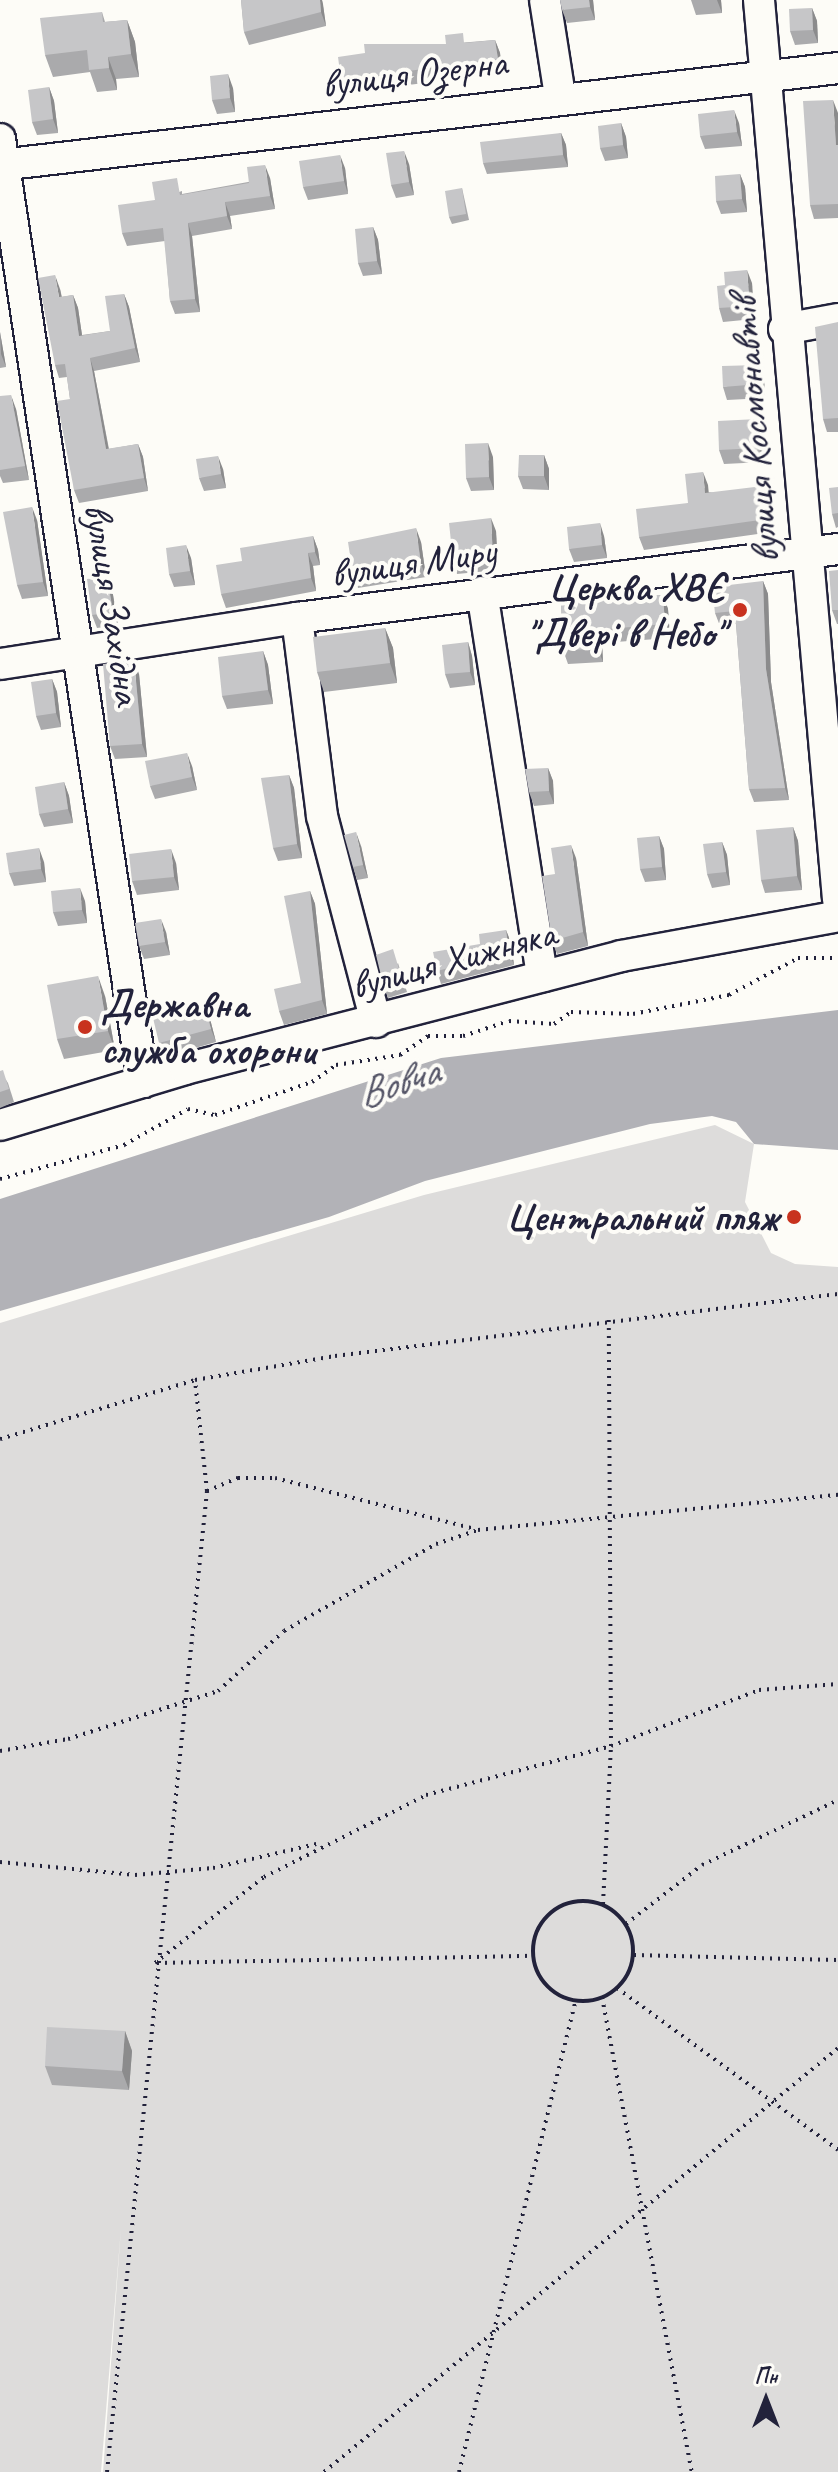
<!DOCTYPE html>
<html>
<head>
<meta charset="utf-8">
<style>
  body { margin:0 }
  #map { position:relative; width:838px; height:2472px; overflow:hidden; background:#fdfcf7; font-family:Caveat,sans-serif }
  div>[style] { position:absolute }
  [style*='--x'] { left:calc(var(--x)*1px); top:calc(var(--y)*1px); width:calc(var(--w)*1px); rotate:calc(var(--a)*1deg) }
  .green>* { inset:0; background:#dddcdb }
  .water>* { inset:0; background:#b2b2b7 }
  .path>* { height:4px; margin-top:-2px; transform-origin:0; background:repeating-linear-gradient(90deg,#22223b 0 2px,transparent 0 8px) }
  .path>.ring { margin:-2px; padding:0; box-sizing:content-box; background:none; border:4px solid #22223b; border-radius:50% }
  .roads { filter:drop-shadow(2px 0 #22223b) drop-shadow(-2px 0 #22223b) drop-shadow(0 2px #22223b) drop-shadow(0 -2px #22223b) }
  .minor>* { height:30px; margin:-15px; padding:0 15px; transform-origin:15px; border-radius:15px; background:#fdfcf7 }
  .wall>* { inset:0; background:#aaaaac }
  .shaded-wall>* { inset:0; background:#8b8b8c }
  .building>* { inset:0; background:#c6c6c8 }
  .dots>* { width:22px; height:22px; translate:-50% -50%; box-sizing:border-box; border:4px solid #fdfcf7; border-radius:50% }
  span { translate:-50% -50%; white-space:nowrap; text-align:center; line-height:1.15; -webkit-text-stroke:8px #fdfcf7; paint-order:stroke }
  .street-label { font-size:40px; color:#22223b }
  .poi-label { font-size:40px; color:#22223b; font-weight:700 }
  .right { translate:-100% -50%; text-align:right }
  .left { translate:0 -50%; text-align:left }
  .water-label { font-size:42px; color:#545466; font-style:italic }
  .north { position:absolute; left:726px; top:2360px; width:80px; height:80px; -webkit-text-stroke:6px #fdfcf7; paint-order:stroke; rotate:0deg; font-size:22px; font-weight:700; line-height:32px; text-align:center; color:#22223b }
  .north::after { content:''; display:block; margin:auto; width:28px; height:36px; background:#22223b; clip-path:polygon(50% 0,100% 100%,50% 72%,0 100%) }
</style>
</head>
<body>
<div id="map">
  <div class="green">
    <div style="clip-path:polygon(715px 1125px,754px 1144px,745px 1202px,771px 1253px,795px 1264px,838px 1267px,838px 2472px,103px 2472px,121px 2228px,101px 2472px,0 2472px,0 1323px,424px 1195px)"></div>
  </div>
  <div class="water">
    <div style="clip-path:polygon(838px 1010px,838px 1150px,754px 1144px,736px 1122px,712px 1116px,650px 1124px,425px 1181px,329px 1217px,0 1311px,0 1199px,441px 1058px)"></div>
  </div>
  <div class="path">
    <div style="--x:0;--y:1179;--w:129;--a:-15.3"></div>
    <div style="--x:124;--y:1145;--w:73;--a:-29.4"></div>
    <div style="--x:188;--y:1109;--w:28;--a:13"></div>
    <div style="--x:215;--y:1115;--w:102;--a:-18.8"></div>
    <div style="--x:312;--y:1082;--w:29;--a:-35"></div>
    <div style="--x:336;--y:1065;--w:65;--a:-8.9"></div>
    <div style="--x:400;--y:1055;--w:34;--a:-34"></div>
    <div style="--x:428;--y:1036;--w:35;--a:0"></div>
    <div style="--x:463;--y:1036;--w:48;--a:-18.1"></div>
    <div style="--x:509;--y:1021;--w:45;--a:3.8"></div>
    <div style="--x:554;--y:1024;--w:21;--a:-35"></div>
    <div style="--x:571;--y:1012;--w:62;--a:1.8"></div>
    <div style="--x:633;--y:1014;--w:98;--a:-11.2"></div>
    <div style="--x:729;--y:995;--w:78;--a:-28.2"></div>
    <div style="--x:798;--y:958;--w:40;--a:0"></div>
    <div style="--x:0;--y:1439;--w:204;--a:-16.8"></div>
    <div style="--x:195;--y:1380;--w:142;--a:-9.7"></div>
    <div style="--x:335;--y:1356;--w:507;--a:-7.03"></div>
    <div style="--x:207;--y:1491;--w:34;--a:-23"></div>
    <div style="--x:238;--y:1478;--w:37;--a:0"></div>
    <div style="--x:275;--y:1478;--w:206;--a:14.3"></div>
    <div style="--x:0;--y:1751;--w:69;--a:-10"></div>
    <div style="--x:68;--y:1739;--w:157;--a:-17.7"></div>
    <div style="--x:218;--y:1691;--w:89;--a:-42.3"></div>
    <div style="--x:284;--y:1631;--w:175;--a:-29.8"></div>
    <div style="--x:436;--y:1544;--w:44;--a:-18.4"></div>
    <div style="--x:478;--y:1530;--w:362;--a:-5.6"></div>
    <div style="--x:0;--y:1862;--w:136;--a:5.5"></div>
    <div style="--x:135;--y:1875;--w:78;--a:-5.1"></div>
    <div style="--x:213;--y:1868;--w:106;--a:-13.1"></div>
    <div class="ring" style="left:533px;top:1901px;width:96px;height:96px"></div>
    <div style="--x:603;--y:1904;--w:158;--a:-87.1"></div>
    <div style="--x:611;--y:1746;--w:427;--a:-90.3"></div>
    <div style="--x:626;--y:1924;--w:96;--a:-37.8"></div>
    <div style="--x:702;--y:1865;--w:151;--a:-25.5"></div>
    <div style="--x:634;--y:1955;--w:204;--a:1.4"></div>
    <div style="--x:155;--y:1963;--w:139;--a:-38.3"></div>
    <div style="--x:264;--y:1877;--w:182;--a:-26.8"></div>
    <div style="--x:426;--y:1795;--w:191;--a:-14.8"></div>
    <div style="--x:611;--y:1746;--w:158;--a:-20.7"></div>
    <div style="--x:759;--y:1690;--w:79;--a:-4.3"></div>
    <div style="--x:157;--y:1963;--w:376;--a:-1.1"></div>
    <div style="--x:617;--y:1988;--w:274;--a:36.2"></div>
    <div style="--x:602;--y:1997;--w:483;--a:79.3"></div>
    <div style="--x:107;--y:2472;--w:986;--a:-84.18"></div>
    <div style="--x:207;--y:1491;--w:112;--a:-96.2"></div>
    <div style="--x:324;--y:2472;--w:666;--a:-39.52"></div>
    <div style="--x:459;--y:2472;--w:486;--a:-76.1"></div>
  </div>
  <div class="roads">
    <div class="minor">
      <div style="--x:545;--y:0;--w:97;--a:81.1"></div>
      <div style="--x:759;--y:0;--w:903;--a:84.98"></div>
      <div style="--x:0;--y:139;--w:954;--a:81.38"></div>
      <div style="--x:0;--y:165;--w:844;--a:-6.6"></div>
      <div style="--x:784;--y:329;--w:55;--a:-10.5"></div>
      <div style="--x:482;--y:592;--w:389;--a:81.1"></div>
      <div style="--x:297;--y:618;--w:200;--a:82.8"></div>
      <div style="--x:322;--y:816;--w:213;--a:75.3"></div>
      <div style="--x:0;--y:664;--w:301;--a:-8.8"></div>
      <div style="--x:297;--y:618;--w:545;--a:-7.27"></div>
      <div style="--x:0;--y:1125;--w:193;--a:-16.8"></div>
      <div style="--x:185;--y:1069;--w:450;--a:-14.5"></div>
      <div style="--x:621;--y:956;--w:221;--a:-10.4"></div>
    </div>
  </div>
  <div class="wall">
    <div style="clip-path:polygon(241px 0,322px 0,326px 26px,249px 45px,244px 32px)"></div>
    <div style="clip-path:polygon(593px 0,595px 20px,567px 23px,562px 10px)"></div>
    <div style="clip-path:polygon(691px 0,721px 0,722px 13px,696px 15px)"></div>
    <div style="clip-path:polygon(812px 8px,817px 21px,818px 43px,795px 45px,790px 31px)"></div>
    <div style="clip-path:polygon(102px 12px,105px 22px,127px 20px,135px 42px,139px 77px,116px 79px,117px 90px,97px 92px,90px 72px,53px 77px,45px 55px)"></div>
    <div style="clip-path:polygon(495px 40px,500px 53px,502px 73px,346px 93px,341px 80px,446px 44px)"></div>
    <div style="clip-path:polygon(49px 87px,54px 101px,58px 133px,37px 135px,32px 122px)"></div>
    <div style="clip-path:polygon(233px 88px,235px 112px,217px 114px,212px 100px)"></div>
    <div style="clip-path:polygon(838px 113px,838px 218px,814px 219px,810px 205px)"></div>
    <div style="clip-path:polygon(621px 123px,626px 137px,628px 158px,605px 161px,600px 148px)"></div>
    <div style="clip-path:polygon(739px 123px,742px 146px,705px 149px,700px 136px)"></div>
    <div style="clip-path:polygon(561px 133px,566px 145px,568px 167px,487px 174px,483px 163px)"></div>
    <div style="clip-path:polygon(409px 164px,414px 195px,396px 198px,391px 185px)"></div>
    <div style="clip-path:polygon(345px 168px,348px 194px,308px 200px,303px 187px)"></div>
    <div style="clip-path:polygon(740px 174px,745px 187px,747px 212px,721px 214px,716px 201px)"></div>
    <div style="clip-path:polygon(270px 178px,275px 209px,230px 216px,232px 229px,192px 236px,200px 312px,175px 314px,170px 301px,165px 241px,127px 246px,122px 233px,155px 200px,182px 191px,182px 194px)"></div>
    <div style="clip-path:polygon(462px 188px,469px 220px,452px 224px,449px 217px)"></div>
    <div style="clip-path:polygon(373px 227px,378px 240px,382px 274px,363px 276px,358px 263px)"></div>
    <div style="clip-path:polygon(752px 283px,754px 319px,723px 322px,719px 308px)"></div>
    <div style="clip-path:polygon(60px 289px,62px 297px,73px 295px,78px 308px,82px 335px,110px 331px,124px 294px,129px 307px,140px 362px,94px 371px,109px 449px,138px 444px,143px 457px,148px 491px,79px 503px,74px 490px,70px 399px,67px 377px,59px 378px,55px 365px)"></div>
    <div style="clip-path:polygon(838px 322px,838px 432px,827px 432px,823px 419px)"></div>
    <div style="clip-path:polygon(0 332px,6px 367px,0 368px)"></div>
    <div style="clip-path:polygon(764px 378px,765px 398px,727px 400px,723px 387px)"></div>
    <div style="clip-path:polygon(0 396px,16px 409px,29px 480px,3px 483px,0 476px)"></div>
    <div style="clip-path:polygon(758px 419px,763px 432px,764px 462px,724px 464px,719px 450px)"></div>
    <div style="clip-path:polygon(544px 455px,549px 469px,549px 490px,523px 489px,518px 476px)"></div>
    <div style="clip-path:polygon(493px 457px,494px 490px,471px 491px,466px 478px)"></div>
    <div style="clip-path:polygon(223px 469px,226px 488px,204px 491px,199px 478px)"></div>
    <div style="clip-path:polygon(708px 485px,708px 492px,768px 500px,772px 532px,644px 550px,639px 537px,688px 503px)"></div>
    <div style="clip-path:polygon(838px 487px,838px 527px,836px 528px,832px 514px)"></div>
    <div style="clip-path:polygon(37px 520px,48px 596px,22px 599px,17px 585px)"></div>
    <div style="clip-path:polygon(496px 531px,498px 570px,457px 574px,453px 560px)"></div>
    <div style="clip-path:polygon(313px 536px,318px 550px,320px 565px,313px 566px,316px 591px,226px 608px,221px 594px)"></div>
    <div style="clip-path:polygon(604px 536px,607px 558px,574px 562px,569px 549px)"></div>
    <div style="clip-path:polygon(421px 542px,426px 577px,358px 588px,353px 575px)"></div>
    <div style="clip-path:polygon(191px 558px,195px 585px,174px 587px,169px 574px)"></div>
    <div style="clip-path:polygon(838px 570px,838px 624px,837px 624px,832px 610px)"></div>
    <div style="clip-path:polygon(763px 581px,768px 594px,771px 682px,789px 800px,754px 802px,749px 789px,736px 624px,720px 626px,715px 613px)"></div>
    <div style="clip-path:polygon(112px 589px,118px 625px,97px 628px,92px 615px)"></div>
    <div style="clip-path:polygon(663px 595px,668px 609px,670px 638px,602px 643px,603px 662px,568px 664px,563px 650px,561px 602px)"></div>
    <div style="clip-path:polygon(385px 628px,393px 648px,397px 683px,324px 692px,317px 672px)"></div>
    <div style="clip-path:polygon(468px 642px,472px 656px,475px 685px,450px 688px,445px 674px)"></div>
    <div style="clip-path:polygon(263px 651px,268px 665px,273px 704px,227px 709px,222px 696px)"></div>
    <div style="clip-path:polygon(139px 674px,147px 757px,115px 759px,110px 746px)"></div>
    <div style="clip-path:polygon(52px 679px,57px 692px,61px 727px,41px 730px,36px 716px)"></div>
    <div style="clip-path:polygon(192px 766px,197px 790px,155px 799px,150px 786px)"></div>
    <div style="clip-path:polygon(548px 768px,553px 781px,554px 804px,534px 806px,529px 792px)"></div>
    <div style="clip-path:polygon(289px 775px,294px 788px,302px 858px,278px 861px,273px 848px)"></div>
    <div style="clip-path:polygon(64px 782px,69px 796px,73px 823px,44px 827px,39px 814px)"></div>
    <div style="clip-path:polygon(793px 827px,798px 841px,802px 890px,765px 893px,761px 880px)"></div>
    <div style="clip-path:polygon(659px 836px,664px 849px,666px 880px,645px 882px,640px 869px)"></div>
    <div style="clip-path:polygon(722px 842px,727px 855px,730px 885px,712px 888px,707px 874px)"></div>
    <div style="clip-path:polygon(361px 846px,368px 878px,357px 880px,353px 867px)"></div>
    <div style="clip-path:polygon(576px 858px,588px 946px,557px 954px,552px 941px)"></div>
    <div style="clip-path:polygon(44px 862px,46px 882px,14px 886px,9px 873px)"></div>
    <div style="clip-path:polygon(176px 863px,179px 890px,137px 895px,132px 881px)"></div>
    <div style="clip-path:polygon(310px 891px,315px 904px,327px 1014px,284px 1025px,279px 1011px,301px 983px)"></div>
    <div style="clip-path:polygon(85px 901px,87px 923px,58px 926px,53px 912px)"></div>
    <div style="clip-path:polygon(506px 930px,511px 943px,514px 965px,441px 984px,437px 971px)"></div>
    <div style="clip-path:polygon(166px 932px,170px 955px,144px 959px,139px 946px)"></div>
    <div style="clip-path:polygon(398px 963px,407px 992px,388px 998px,383px 984px)"></div>
    <div style="clip-path:polygon(105px 996px,115px 1050px,64px 1059px,57px 1039px)"></div>
    <div style="clip-path:polygon(210px 1019px,216px 1042px,164px 1057px,159px 1043px)"></div>
    <div style="clip-path:polygon(0 1071px,8px 1083px,14px 1102px,0 1108px)"></div>
    <div style="clip-path:polygon(125px 2031px,132px 2051px,129px 2090px,52px 2085px,45px 2066px)"></div>
  </div>
  <div class="shaded-wall">
    <div style="clip-path:polygon(320px 0,322px 0,323px 4px,326px 26px,321px 12px)"></div>
    <div style="clip-path:polygon(589px 0,593px 0,595px 20px,590px 7px)"></div>
    <div style="clip-path:polygon(717px 0,721px 0,722px 13px)"></div>
    <div style="clip-path:polygon(812px 8px,817px 21px,818px 43px,813px 30px)"></div>
    <div style="clip-path:polygon(127px 20px,135px 42px,139px 77px,131px 54px)"></div>
    <div style="clip-path:polygon(495px 40px,500px 53px,502px 73px,498px 59px)"></div>
    <div style="clip-path:polygon(108px 57px,116px 79px,117px 90px,109px 68px)"></div>
    <div style="clip-path:polygon(228px 74px,233px 88px,235px 112px,230px 98px)"></div>
    <div style="clip-path:polygon(49px 87px,54px 101px,58px 133px,53px 119px)"></div>
    <div style="clip-path:polygon(833px 100px,838px 113px,838px 152px,836px 145px)"></div>
    <div style="clip-path:polygon(734px 110px,739px 123px,742px 146px,737px 132px)"></div>
    <div style="clip-path:polygon(621px 123px,626px 137px,628px 158px,623px 145px)"></div>
    <div style="clip-path:polygon(561px 133px,566px 145px,568px 167px,563px 155px)"></div>
    <div style="clip-path:polygon(404px 151px,409px 164px,414px 195px,409px 182px)"></div>
    <div style="clip-path:polygon(340px 155px,345px 168px,348px 194px,344px 181px)"></div>
    <div style="clip-path:polygon(265px 165px,270px 178px,275px 209px,270px 196px)"></div>
    <div style="clip-path:polygon(740px 174px,745px 187px,747px 212px,742px 199px)"></div>
    <div style="clip-path:polygon(225px 202px,230px 216px,232px 229px,227px 216px)"></div>
    <div style="clip-path:polygon(188px 223px,192px 236px,200px 312px,195px 299px)"></div>
    <div style="clip-path:polygon(373px 227px,378px 240px,382px 274px,377px 261px)"></div>
    <div style="clip-path:polygon(747px 270px,752px 283px,754px 319px,750px 306px)"></div>
    <div style="clip-path:polygon(55px 275px,60px 289px,64px 311px,59px 297px)"></div>
    <div style="clip-path:polygon(124px 294px,129px 307px,140px 362px,135px 348px)"></div>
    <div style="clip-path:polygon(73px 295px,78px 308px,84px 349px,79px 336px)"></div>
    <div style="clip-path:polygon(0 332px,6px 367px,1px 354px)"></div>
    <div style="clip-path:polygon(90px 358px,94px 371px,111px 462px,106px 449px)"></div>
    <div style="clip-path:polygon(759px 365px,764px 378px,765px 398px,760px 384px)"></div>
    <div style="clip-path:polygon(11px 395px,16px 409px,29px 480px,25px 466px)"></div>
    <div style="clip-path:polygon(758px 419px,763px 432px,764px 462px,759px 448px)"></div>
    <div style="clip-path:polygon(488px 443px,493px 457px,494px 490px,489px 477px)"></div>
    <div style="clip-path:polygon(138px 444px,143px 457px,148px 491px,144px 478px)"></div>
    <div style="clip-path:polygon(544px 455px,549px 469px,549px 490px,544px 476px)"></div>
    <div style="clip-path:polygon(218px 456px,223px 469px,226px 488px,221px 474px)"></div>
    <div style="clip-path:polygon(703px 472px,708px 485px,710px 506px,705px 493px)"></div>
    <div style="clip-path:polygon(763px 486px,768px 500px,772px 532px,767px 519px)"></div>
    <div style="clip-path:polygon(32px 507px,37px 520px,48px 596px,43px 582px)"></div>
    <div style="clip-path:polygon(491px 518px,496px 531px,498px 570px,493px 557px)"></div>
    <div style="clip-path:polygon(600px 523px,604px 536px,607px 558px,602px 545px)"></div>
    <div style="clip-path:polygon(416px 528px,421px 542px,426px 577px,421px 564px)"></div>
    <div style="clip-path:polygon(313px 536px,318px 550px,320px 565px,315px 552px)"></div>
    <div style="clip-path:polygon(186px 545px,191px 558px,195px 585px,190px 571px)"></div>
    <div style="clip-path:polygon(308px 553px,313px 566px,316px 591px,311px 578px)"></div>
    <div style="clip-path:polygon(107px 576px,112px 589px,118px 625px,113px 612px)"></div>
    <div style="clip-path:polygon(763px 581px,768px 594px,771px 682px,789px 800px,785px 788px,766px 669px)"></div>
    <div style="clip-path:polygon(663px 595px,668px 609px,670px 638px,665px 624px)"></div>
    <div style="clip-path:polygon(385px 628px,393px 648px,397px 683px,390px 663px)"></div>
    <div style="clip-path:polygon(597px 630px,602px 643px,603px 662px,598px 649px)"></div>
    <div style="clip-path:polygon(468px 642px,472px 656px,475px 685px,470px 672px)"></div>
    <div style="clip-path:polygon(263px 651px,268px 665px,273px 704px,268px 690px)"></div>
    <div style="clip-path:polygon(134px 660px,139px 674px,147px 757px,142px 744px)"></div>
    <div style="clip-path:polygon(52px 679px,57px 692px,61px 727px,56px 713px)"></div>
    <div style="clip-path:polygon(187px 753px,192px 766px,197px 790px,192px 777px)"></div>
    <div style="clip-path:polygon(548px 768px,553px 781px,554px 804px,549px 791px)"></div>
    <div style="clip-path:polygon(289px 775px,294px 788px,302px 858px,297px 844px)"></div>
    <div style="clip-path:polygon(64px 782px,69px 796px,73px 823px,68px 809px)"></div>
    <div style="clip-path:polygon(793px 827px,798px 841px,802px 890px,797px 876px)"></div>
    <div style="clip-path:polygon(356px 832px,361px 846px,368px 878px,363px 865px)"></div>
    <div style="clip-path:polygon(659px 836px,664px 849px,666px 880px,662px 867px)"></div>
    <div style="clip-path:polygon(722px 842px,727px 855px,730px 885px,726px 872px)"></div>
    <div style="clip-path:polygon(571px 845px,576px 858px,588px 946px,583px 932px)"></div>
    <div style="clip-path:polygon(39px 848px,44px 862px,46px 882px,41px 869px)"></div>
    <div style="clip-path:polygon(171px 849px,176px 863px,179px 890px,174px 877px)"></div>
    <div style="clip-path:polygon(80px 888px,85px 901px,87px 923px,82px 910px)"></div>
    <div style="clip-path:polygon(310px 891px,315px 904px,327px 1014px,322px 1000px)"></div>
    <div style="clip-path:polygon(161px 919px,166px 932px,170px 955px,165px 942px)"></div>
    <div style="clip-path:polygon(506px 930px,511px 943px,514px 965px,509px 952px)"></div>
    <div style="clip-path:polygon(98px 976px,105px 996px,115px 1050px,108px 1031px)"></div>
    <div style="clip-path:polygon(205px 1006px,210px 1019px,216px 1042px,211px 1029px)"></div>
    <div style="clip-path:polygon(125px 2031px,132px 2051px,129px 2090px,122px 2071px)"></div>
  </div>
  <div class="building">
    <div style="clip-path:polygon(241px 0,320px 0,321px 12px,244px 32px)"></div>
    <div style="clip-path:polygon(560px 0,589px 0,590px 7px,562px 10px)"></div>
    <div style="clip-path:polygon(812px 8px,813px 30px,790px 31px,789px 9px)"></div>
    <div style="clip-path:polygon(102px 12px,103px 22px,127px 20px,131px 54px,108px 57px,109px 68px,89px 70px,87px 50px,45px 55px,40px 18px)"></div>
    <div style="clip-path:polygon(463px 33px,464px 43px,495px 40px,498px 59px,341px 80px,338px 57px,365px 53px,364px 44px,446px 44px,445px 35px)"></div>
    <div style="clip-path:polygon(228px 74px,230px 98px,212px 100px,210px 76px)"></div>
    <div style="clip-path:polygon(49px 87px,53px 119px,32px 122px,28px 90px)"></div>
    <div style="clip-path:polygon(833px 100px,836px 145px,838px 145px,838px 204px,810px 205px,803px 101px)"></div>
    <div style="clip-path:polygon(734px 110px,737px 132px,700px 136px,698px 114px)"></div>
    <div style="clip-path:polygon(621px 123px,623px 145px,600px 148px,598px 126px)"></div>
    <div style="clip-path:polygon(561px 133px,563px 155px,483px 163px,480px 142px)"></div>
    <div style="clip-path:polygon(404px 151px,409px 182px,391px 185px,386px 153px)"></div>
    <div style="clip-path:polygon(340px 155px,344px 181px,303px 187px,299px 161px)"></div>
    <div style="clip-path:polygon(265px 165px,270px 196px,225px 202px,227px 216px,188px 223px,195px 299px,170px 301px,163px 228px,122px 233px,118px 205px,155px 200px,152px 182px,177px 178px,180px 195px,249px 183px,247px 167px)"></div>
    <div style="clip-path:polygon(740px 174px,742px 199px,716px 201px,715px 176px)"></div>
    <div style="clip-path:polygon(462px 188px,466px 214px,449px 217px,445px 191px)"></div>
    <div style="clip-path:polygon(373px 227px,377px 261px,358px 263px,355px 229px)"></div>
    <div style="clip-path:polygon(747px 270px,750px 306px,719px 308px,717px 286px,725px 285px,724px 272px)"></div>
    <div style="clip-path:polygon(55px 275px,59px 297px,73px 295px,79px 336px,110px 331px,105px 296px,124px 294px,135px 348px,90px 358px,106px 449px,138px 444px,144px 478px,74px 490px,57px 401px,70px 399px,65px 364px,55px 365px,38px 278px)"></div>
    <div style="clip-path:polygon(838px 322px,838px 418px,823px 419px,815px 327px)"></div>
    <div style="clip-path:polygon(759px 365px,760px 384px,723px 387px,722px 366px)"></div>
    <div style="clip-path:polygon(11px 395px,25px 466px,0 470px,0 396px)"></div>
    <div style="clip-path:polygon(758px 419px,759px 448px,719px 450px,718px 421px)"></div>
    <div style="clip-path:polygon(488px 443px,489px 477px,466px 478px,465px 444px)"></div>
    <div style="clip-path:polygon(519px 455px,544px 455px,544px 476px,518px 476px)"></div>
    <div style="clip-path:polygon(218px 456px,221px 474px,199px 478px,196px 459px)"></div>
    <div style="clip-path:polygon(703px 472px,705px 493px,763px 486px,767px 519px,639px 537px,636px 509px,688px 503px,685px 474px)"></div>
    <div style="clip-path:polygon(838px 487px,838px 513px,832px 514px,829px 488px)"></div>
    <div style="clip-path:polygon(32px 507px,43px 582px,17px 585px,3px 512px)"></div>
    <div style="clip-path:polygon(491px 518px,493px 557px,453px 560px,449px 523px)"></div>
    <div style="clip-path:polygon(600px 523px,602px 545px,569px 549px,567px 527px)"></div>
    <div style="clip-path:polygon(416px 528px,421px 564px,353px 575px,348px 542px)"></div>
    <div style="clip-path:polygon(313px 536px,315px 552px,308px 553px,311px 578px,221px 594px,216px 565px,242px 561px,240px 548px)"></div>
    <div style="clip-path:polygon(186px 545px,190px 571px,169px 574px,166px 548px)"></div>
    <div style="clip-path:polygon(838px 570px,838px 610px,832px 610px,829px 571px)"></div>
    <div style="clip-path:polygon(107px 576px,113px 612px,92px 615px,87px 579px)"></div>
    <div style="clip-path:polygon(763px 581px,766px 669px,785px 788px,749px 789px,735px 611px,715px 613px,712px 587px)"></div>
    <div style="clip-path:polygon(663px 595px,665px 624px,597px 630px,598px 649px,563px 650px,561px 602px)"></div>
    <div style="clip-path:polygon(385px 628px,390px 663px,317px 672px,313px 637px)"></div>
    <div style="clip-path:polygon(468px 642px,470px 672px,445px 674px,442px 645px)"></div>
    <div style="clip-path:polygon(263px 651px,268px 690px,222px 696px,218px 657px)"></div>
    <div style="clip-path:polygon(134px 660px,142px 744px,110px 746px,103px 664px)"></div>
    <div style="clip-path:polygon(52px 679px,56px 713px,36px 716px,31px 682px)"></div>
    <div style="clip-path:polygon(187px 753px,192px 777px,150px 786px,145px 761px)"></div>
    <div style="clip-path:polygon(548px 768px,549px 791px,529px 792px,525px 769px)"></div>
    <div style="clip-path:polygon(289px 775px,297px 844px,273px 848px,261px 778px)"></div>
    <div style="clip-path:polygon(64px 782px,68px 809px,39px 814px,35px 787px)"></div>
    <div style="clip-path:polygon(793px 827px,797px 876px,761px 880px,756px 830px)"></div>
    <div style="clip-path:polygon(356px 832px,363px 865px,353px 867px,344px 835px)"></div>
    <div style="clip-path:polygon(659px 836px,662px 867px,640px 869px,637px 838px)"></div>
    <div style="clip-path:polygon(722px 842px,726px 872px,707px 874px,703px 844px)"></div>
    <div style="clip-path:polygon(571px 845px,583px 932px,552px 941px,542px 876px,555px 874px,551px 848px)"></div>
    <div style="clip-path:polygon(39px 848px,41px 869px,9px 873px,6px 853px)"></div>
    <div style="clip-path:polygon(171px 849px,174px 877px,132px 881px,129px 854px)"></div>
    <div style="clip-path:polygon(80px 888px,82px 910px,53px 912px,51px 891px)"></div>
    <div style="clip-path:polygon(310px 891px,322px 1000px,279px 1011px,274px 989px,301px 983px,284px 896px)"></div>
    <div style="clip-path:polygon(161px 919px,165px 942px,139px 946px,135px 923px)"></div>
    <div style="clip-path:polygon(506px 930px,509px 952px,437px 971px,433px 952px,480px 944px,479px 934px)"></div>
    <div style="clip-path:polygon(393px 949px,402px 979px,383px 984px,376px 955px)"></div>
    <div style="clip-path:polygon(98px 976px,108px 1031px,57px 1039px,47px 985px)"></div>
    <div style="clip-path:polygon(205px 1006px,211px 1029px,159px 1043px,153px 1018px)"></div>
    <div style="clip-path:polygon(3px 1070px,9px 1089px,0 1092px,0 1071px)"></div>
    <div style="clip-path:polygon(47px 2027px,125px 2031px,122px 2071px,45px 2066px)"></div>
  </div>
  <div class="dots">
    <div style="left:740px;top:610px;background:#c8321e"></div>
    <div style="left:85px;top:1027px;background:#c8321e"></div>
    <div style="left:794px;top:1217px;background:#c8321e"></div>
  </div>
  <div class="street-label">
    <span style="left:414px;top:73px;rotate:-7deg">вулиця Озерна</span>
    <span style="left:754px;top:430px;rotate:-95deg">вулиця Космонавтів</span>
    <span style="left:413px;top:562px;rotate:-8deg">вулиця Миру</span>
    <span style="left:113px;top:604px;rotate:81deg">вулиця Західна</span>
    <span style="left:453px;top:959px;rotate:-15deg">вулиця Хижняка</span>
  </div>
  <div class="poi-label">
    <span class="right" style="left:724px;top:610px">Церква ХВЄ<br>"Двері в Небо"</span>
    <span class="left" style="left:101px;top:1027px">Державна<br>служба охорони</span>
    <span class="right" style="left:778px;top:1217px">Центральний пляж</span>
  </div>
  <div class="water-label">
    <span style="left:398px;top:1083px;rotate:-18deg">Вовча</span>
  </div>
  <div class="north">Пн</div>
</div>
</body>
</html>
